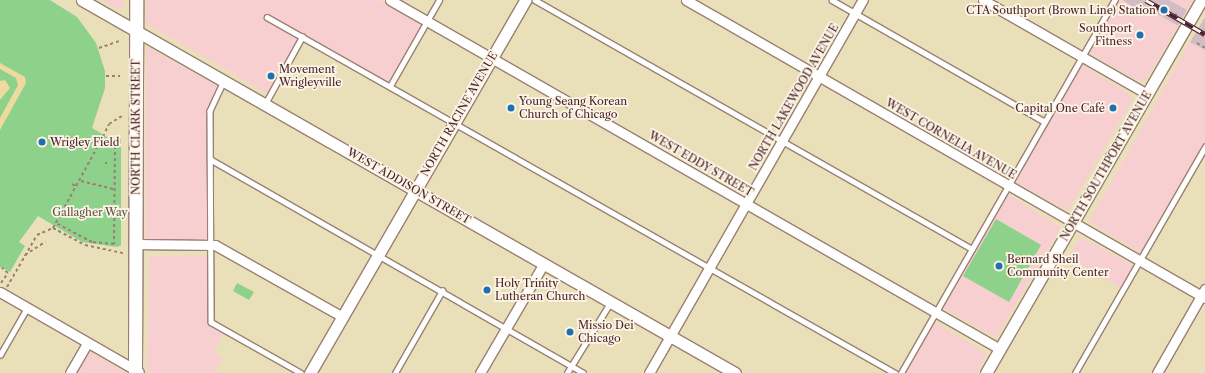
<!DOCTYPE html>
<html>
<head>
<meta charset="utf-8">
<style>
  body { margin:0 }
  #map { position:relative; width:1205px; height:373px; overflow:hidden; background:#e9e0ba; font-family:"Libre Caslon Text",serif }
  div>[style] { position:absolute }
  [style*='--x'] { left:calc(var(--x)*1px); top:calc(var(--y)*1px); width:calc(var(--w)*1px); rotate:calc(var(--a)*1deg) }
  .built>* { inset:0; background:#f7cfd0 }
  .industrial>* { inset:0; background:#d2bdc5 }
  .green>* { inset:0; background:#8dd18a }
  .sand>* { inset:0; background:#eeda9e }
  .path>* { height:2px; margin-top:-1px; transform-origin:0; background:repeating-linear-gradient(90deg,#9a8072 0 3px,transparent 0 6px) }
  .roads { filter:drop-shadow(1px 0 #9a8072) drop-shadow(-1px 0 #9a8072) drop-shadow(0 1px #9a8072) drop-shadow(0 -1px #9a8072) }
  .service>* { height:4.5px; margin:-2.25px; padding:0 2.25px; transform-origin:2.25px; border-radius:2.25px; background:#fff }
  .minor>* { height:9px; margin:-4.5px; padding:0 4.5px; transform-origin:4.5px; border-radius:4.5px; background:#fff }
  .tertiary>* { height:11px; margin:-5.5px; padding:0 5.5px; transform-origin:5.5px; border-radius:5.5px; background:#fff }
  .secondary>* { height:13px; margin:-6.5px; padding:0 6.5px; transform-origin:6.5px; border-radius:6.5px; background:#fff }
  .rail>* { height:4.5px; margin-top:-2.25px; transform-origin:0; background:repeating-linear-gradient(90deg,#fcf5e5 0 9px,#4a1f2b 0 18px); box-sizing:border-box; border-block:1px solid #4a1f2b }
  .dots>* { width:11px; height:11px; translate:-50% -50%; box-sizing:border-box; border:2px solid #fcf5e5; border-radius:50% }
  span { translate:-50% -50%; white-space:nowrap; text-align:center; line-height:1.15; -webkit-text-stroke:3.5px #fcf5e5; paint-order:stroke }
  .poi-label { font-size:11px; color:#4a1f2b }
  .right { translate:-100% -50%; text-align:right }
  .left { translate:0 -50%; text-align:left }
  .street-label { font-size:11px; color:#4a1f2b }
  .park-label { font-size:11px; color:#5e5448 }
</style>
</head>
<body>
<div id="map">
  <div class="built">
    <div style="clip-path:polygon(102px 0,124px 0,124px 6px,118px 9px)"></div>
    <div style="clip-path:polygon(146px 0,378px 0,428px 28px,394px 87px,305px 36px,272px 96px,146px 24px)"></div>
    <div style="clip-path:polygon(1115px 0,1123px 0,1143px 15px,1147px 8px,1178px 26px,1145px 81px,1138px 81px,1086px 51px)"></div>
    <div style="clip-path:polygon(1169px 0,1193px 0,1187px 10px)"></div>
    <div style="clip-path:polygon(1190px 42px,1205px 50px,1205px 147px,1143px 255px,1089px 221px)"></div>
    <div style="clip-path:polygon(146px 46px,223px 89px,212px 110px,212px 239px,145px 239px)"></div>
    <div style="clip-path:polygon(1079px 63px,1134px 97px,1068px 211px,1012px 180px)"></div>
    <div style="clip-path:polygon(1004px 192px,1061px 227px,996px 338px,939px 306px)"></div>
    <div style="clip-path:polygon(1081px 237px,1136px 267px,1123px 289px,1067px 257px)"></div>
    <div style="clip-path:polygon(208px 255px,209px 323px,224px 333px,214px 352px,223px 357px,214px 373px,147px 373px,149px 256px)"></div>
    <div style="clip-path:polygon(931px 320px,986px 353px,978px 373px,901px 373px)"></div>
    <div style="clip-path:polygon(87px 350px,127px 373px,74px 373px)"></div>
  </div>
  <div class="industrial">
    <div style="clip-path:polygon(1123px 0,1169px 0,1187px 10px,1178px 26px,1147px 8px,1143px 15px)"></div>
    <div style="clip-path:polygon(1205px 17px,1205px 50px,1190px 42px)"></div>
  </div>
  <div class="green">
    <div style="clip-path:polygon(0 0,50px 0,77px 17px,96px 43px,105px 71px,105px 88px,92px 128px,109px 138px,121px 139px,121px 245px,117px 247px,82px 242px,38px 216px,19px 242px,25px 246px,10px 272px,0 267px)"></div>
    <div style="clip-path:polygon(996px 219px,1041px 245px,1009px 302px,963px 276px)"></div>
    <div style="clip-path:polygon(237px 283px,254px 292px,249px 300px,233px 291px)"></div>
  </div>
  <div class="sand">
    <div style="clip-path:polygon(0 63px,25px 77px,26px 83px,0 130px,0 118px,18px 85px,16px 78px,0 69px)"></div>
    <div style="clip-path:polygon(5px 80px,10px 88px,0 100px,0 81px)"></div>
  </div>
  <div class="path">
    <div style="--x:1175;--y:14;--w:2;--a:27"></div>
    <div style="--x:1197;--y:43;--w:9;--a:32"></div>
    <div style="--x:99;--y:48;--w:21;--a:-19"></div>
    <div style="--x:106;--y:76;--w:14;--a:0"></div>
    <div style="--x:100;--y:142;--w:20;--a:-63"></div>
    <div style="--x:109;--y:124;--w:15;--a:-32"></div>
    <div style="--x:106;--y:164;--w:2;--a:-90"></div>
    <div style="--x:81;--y:181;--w:34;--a:14"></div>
    <div style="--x:72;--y:184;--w:6;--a:31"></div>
    <div style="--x:53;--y:228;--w:36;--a:28"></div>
    <div style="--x:85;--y:245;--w:39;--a:12"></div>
    <div style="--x:25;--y:255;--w:24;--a:-33"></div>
    <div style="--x:1;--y:283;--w:12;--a:-55"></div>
    <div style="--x:8;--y:273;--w:8;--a:-140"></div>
    <div style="--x:7;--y:287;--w:60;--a:-60"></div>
    <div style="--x:37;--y:235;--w:17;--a:-24"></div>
    <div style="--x:53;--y:228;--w:98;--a:-61.3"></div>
    <div style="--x:100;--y:142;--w:16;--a:15"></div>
    <div style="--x:115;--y:146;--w:98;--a:90.6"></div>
    <div style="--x:114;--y:244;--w:22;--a:-175"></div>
    <div style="--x:92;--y:242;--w:41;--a:-152.2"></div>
  </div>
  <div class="roads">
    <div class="service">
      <div style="--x:535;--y:0;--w:503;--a:29.67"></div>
      <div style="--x:832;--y:0;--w:245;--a:29.8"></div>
      <div style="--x:267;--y:17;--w:722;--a:29.55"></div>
      <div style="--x:224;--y:81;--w:33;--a:115"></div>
      <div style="--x:210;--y:111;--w:211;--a:89.7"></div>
      <div style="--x:211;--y:322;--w:103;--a:29.5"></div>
      <div style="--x:390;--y:86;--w:99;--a:-60.3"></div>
      <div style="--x:265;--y:104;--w:77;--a:-61.1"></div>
      <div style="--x:210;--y:159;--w:430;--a:29.8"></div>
      <div style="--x:0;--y:355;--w:54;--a:-60.1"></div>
      <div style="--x:395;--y:373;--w:95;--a:-60.2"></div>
      <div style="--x:567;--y:373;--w:82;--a:-58.4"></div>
      <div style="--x:901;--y:373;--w:430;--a:-60.2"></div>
      <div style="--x:1075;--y:373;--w:261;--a:-60.1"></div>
    </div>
    <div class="minor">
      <div style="--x:390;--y:0;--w:703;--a:29.78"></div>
      <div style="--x:686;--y:0;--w:598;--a:29.86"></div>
      <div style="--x:983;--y:0;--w:189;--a:29.8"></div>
      <div style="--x:135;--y:244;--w:80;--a:0.7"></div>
      <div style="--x:215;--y:245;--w:147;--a:29.4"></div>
      <div style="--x:0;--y:292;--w:160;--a:29.9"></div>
      <div style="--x:70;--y:373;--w:34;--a:-60"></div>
      <div style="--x:480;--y:373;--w:127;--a:-59.8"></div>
      <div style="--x:649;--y:373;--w:430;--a:-60.2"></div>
      <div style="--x:1157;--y:373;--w:97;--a:-60.3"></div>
    </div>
    <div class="tertiary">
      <div style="--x:82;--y:0;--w:752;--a:29.74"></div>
      <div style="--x:310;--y:373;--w:431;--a:-60"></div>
      <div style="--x:986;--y:373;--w:431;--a:-60"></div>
    </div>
    <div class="secondary">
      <div style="--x:135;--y:373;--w:373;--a:-89.8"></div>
    </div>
  </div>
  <div class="rail">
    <div style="--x:1146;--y:0;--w:68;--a:30"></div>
  </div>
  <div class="dots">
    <div style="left:1164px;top:10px;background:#1f6fb2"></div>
    <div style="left:1140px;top:35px;background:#1f6fb2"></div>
    <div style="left:271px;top:76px;background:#1f6fb2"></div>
    <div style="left:511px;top:108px;background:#1f6fb2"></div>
    <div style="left:1113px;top:108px;background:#1f6fb2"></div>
    <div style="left:42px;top:142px;background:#1f6fb2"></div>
    <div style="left:999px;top:266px;background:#1f6fb2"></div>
    <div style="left:487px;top:290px;background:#1f6fb2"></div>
    <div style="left:570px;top:332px;background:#1f6fb2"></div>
  </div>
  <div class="poi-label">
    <span class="right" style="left:1156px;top:10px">CTA Southport (Brown Line) Station</span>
    <span class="right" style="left:1132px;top:35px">Southport<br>Fitness</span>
    <span class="left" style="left:279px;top:76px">Movement<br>Wrigleyville</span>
    <span class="left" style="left:519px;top:108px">Young Seang Korean<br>Church of Chicago</span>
    <span class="right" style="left:1105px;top:108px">Capital One Café</span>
    <span class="left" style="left:50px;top:142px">Wrigley Field</span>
    <span class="left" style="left:1007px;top:266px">Bernard Sheil<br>Community Center</span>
    <span class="left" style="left:495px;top:290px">Holy Trinity<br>Lutheran Church</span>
    <span class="left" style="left:578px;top:332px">Missio Dei<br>Chicago</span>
  </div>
  <div class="street-label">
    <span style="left:794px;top:97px;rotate:-60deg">NORTH LAKEWOOD AVENUE</span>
    <span style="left:459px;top:114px;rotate:-60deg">NORTH RACINE AVENUE</span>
    <span style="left:136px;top:127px;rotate:-90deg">NORTH CLARK STREET</span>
    <span style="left:951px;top:139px;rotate:30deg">WEST CORNELIA AVENUE</span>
    <span style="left:701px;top:164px;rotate:30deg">WEST EDDY STREET</span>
    <span style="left:1106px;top:166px;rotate:-60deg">NORTH SOUTHPORT AVENUE</span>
    <span style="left:409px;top:186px;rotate:30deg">WEST ADDISON STREET</span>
  </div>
  <div class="park-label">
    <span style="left:90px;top:212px">Gallagher Way</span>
  </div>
</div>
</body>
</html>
